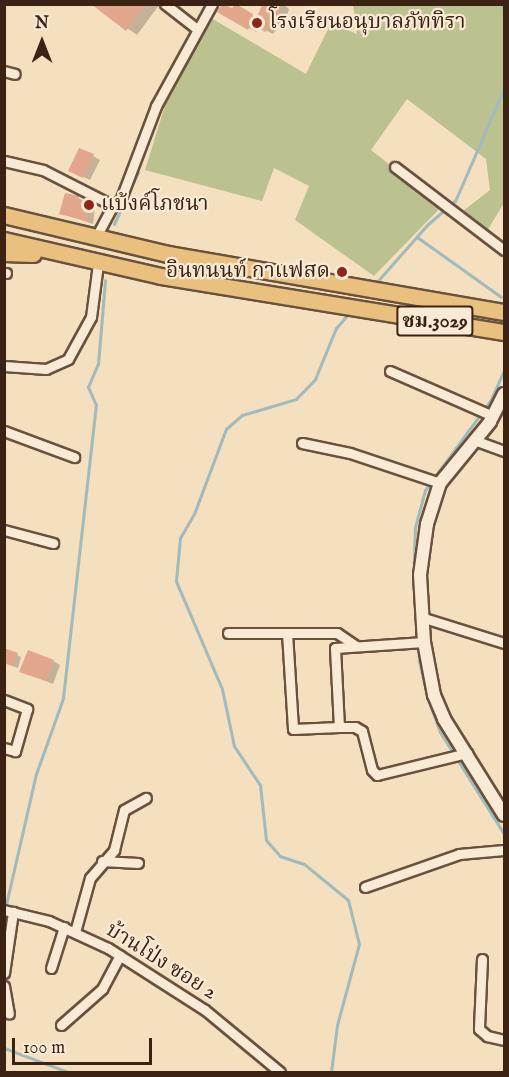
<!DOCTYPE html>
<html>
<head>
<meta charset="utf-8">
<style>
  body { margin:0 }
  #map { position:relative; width:509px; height:1077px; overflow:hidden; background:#f4dfbe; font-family:"IM FELL English","Noto Serif Thai",serif }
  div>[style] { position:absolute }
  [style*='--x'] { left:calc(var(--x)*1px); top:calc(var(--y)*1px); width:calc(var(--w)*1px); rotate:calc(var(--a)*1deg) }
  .green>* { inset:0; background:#bcc190 }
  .shadow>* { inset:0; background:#0003 }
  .stream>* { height:3px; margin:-1.5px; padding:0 1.5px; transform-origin:1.5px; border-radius:1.5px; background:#a1babc }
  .building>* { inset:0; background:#e2a68c }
  .roads { filter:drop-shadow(2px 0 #69513e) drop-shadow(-2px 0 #69513e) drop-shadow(0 2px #69513e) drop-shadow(0 -2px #69513e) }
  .minor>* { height:9px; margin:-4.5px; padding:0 4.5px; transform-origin:4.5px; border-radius:4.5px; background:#f8ead5 }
  .tertiary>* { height:12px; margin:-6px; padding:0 6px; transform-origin:6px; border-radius:6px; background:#f8ead5 }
  .primary>* { height:15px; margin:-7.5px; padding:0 7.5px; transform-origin:7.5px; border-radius:7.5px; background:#eac07f }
  .dots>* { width:16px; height:16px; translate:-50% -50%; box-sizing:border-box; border:3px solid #f8ead5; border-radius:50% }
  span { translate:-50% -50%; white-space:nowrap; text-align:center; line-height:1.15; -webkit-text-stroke:4.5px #f8ead5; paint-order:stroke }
  .shield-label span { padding:2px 4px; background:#f8ead5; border:2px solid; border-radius:4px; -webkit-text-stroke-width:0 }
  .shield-label { font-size:20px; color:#3b2213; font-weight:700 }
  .poi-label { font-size:21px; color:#3b2213 }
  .left { translate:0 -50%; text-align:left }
  .right { translate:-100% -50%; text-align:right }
  .street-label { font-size:21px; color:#3b2213 }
  .frame { position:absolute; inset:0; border:6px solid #3b2213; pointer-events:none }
  .north { position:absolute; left:12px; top:12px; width:60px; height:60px; -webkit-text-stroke:4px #f8ead5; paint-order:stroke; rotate:0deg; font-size:16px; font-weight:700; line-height:24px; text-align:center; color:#3b2213 }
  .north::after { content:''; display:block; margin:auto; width:21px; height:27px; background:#3b2213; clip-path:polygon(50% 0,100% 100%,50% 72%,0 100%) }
  .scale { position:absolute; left:12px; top:1038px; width:140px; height:27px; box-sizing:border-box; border:3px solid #3b2213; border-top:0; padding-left:8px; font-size:18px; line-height:21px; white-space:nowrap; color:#3b2213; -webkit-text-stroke:4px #f8ead5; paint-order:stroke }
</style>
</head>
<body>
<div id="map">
  <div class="green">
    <div style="clip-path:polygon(353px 5px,504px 5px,504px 203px,487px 231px,463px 211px,490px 190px,486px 159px,407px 99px,371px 150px,442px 206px,374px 276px,295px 220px,309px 186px,274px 168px,262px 201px,145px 170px,168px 96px,211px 18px,306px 74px,331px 23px,357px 34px)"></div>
  </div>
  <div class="shadow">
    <div style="clip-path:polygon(93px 4px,158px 4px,159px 5px,137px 35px)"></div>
    <div style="clip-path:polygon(223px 4px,233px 10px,235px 6px,258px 19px,263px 4px,283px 4px,289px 9px,284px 25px,281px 23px,273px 34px,258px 26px,256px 32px,219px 11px)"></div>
    <div style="clip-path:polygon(93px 156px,100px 160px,90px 180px,77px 174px)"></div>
    <div style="clip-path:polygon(78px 198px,95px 207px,93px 224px,61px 213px)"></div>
    <div style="clip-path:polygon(17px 655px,21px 657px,18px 668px,4px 663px)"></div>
    <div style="clip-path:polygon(53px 661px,60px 665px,53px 684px,21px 671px)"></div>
  </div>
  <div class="stream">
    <div style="--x:503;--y:4;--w:14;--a:86"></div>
    <div style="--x:114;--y:224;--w:57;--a:-65.2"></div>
    <div style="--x:417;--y:237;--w:103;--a:35.5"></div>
    <div style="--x:375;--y:284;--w:79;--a:-48.6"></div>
    <div style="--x:427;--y:225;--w:37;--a:-41"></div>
    <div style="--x:455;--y:201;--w:122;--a:-66.4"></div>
    <div style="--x:504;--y:370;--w:34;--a:114"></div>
    <div style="--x:490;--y:401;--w:110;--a:126.1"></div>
    <div style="--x:425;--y:490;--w:39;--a:105"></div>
    <div style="--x:415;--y:528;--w:35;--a:92"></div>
    <div style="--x:414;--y:563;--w:98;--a:87.1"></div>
    <div style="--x:419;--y:661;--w:39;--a:77"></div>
    <div style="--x:428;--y:699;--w:35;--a:70"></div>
    <div style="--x:440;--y:732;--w:120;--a:57.9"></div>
    <div style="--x:5;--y:909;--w:139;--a:-77.1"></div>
    <div style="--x:36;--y:774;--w:81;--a:-70.4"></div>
    <div style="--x:63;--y:698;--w:295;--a:-83.6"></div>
    <div style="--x:96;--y:405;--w:20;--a:-114"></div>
    <div style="--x:88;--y:387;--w:25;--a:-67"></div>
    <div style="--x:98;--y:364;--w:84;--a:-85.2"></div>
    <div style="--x:4;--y:1048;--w:68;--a:20.6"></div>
    <div style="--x:331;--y:1072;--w:47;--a:-82.7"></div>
    <div style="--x:337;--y:1025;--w:84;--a:-74.8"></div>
    <div style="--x:359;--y:944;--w:45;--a:-104"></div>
    <div style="--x:348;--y:900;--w:57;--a:-140.7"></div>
    <div style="--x:304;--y:864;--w:25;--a:-162"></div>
    <div style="--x:280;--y:856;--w:21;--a:-131"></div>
    <div style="--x:266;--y:840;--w:55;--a:-96.2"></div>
    <div style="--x:260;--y:785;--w:47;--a:-123.7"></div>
    <div style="--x:234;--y:746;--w:58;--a:-101.9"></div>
    <div style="--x:222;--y:689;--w:117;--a:-113.1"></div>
    <div style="--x:176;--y:581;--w:43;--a:-84.7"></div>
    <div style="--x:180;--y:538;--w:28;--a:-60"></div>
    <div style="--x:194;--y:514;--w:91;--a:-69.4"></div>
    <div style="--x:226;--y:429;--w:21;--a:-41"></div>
    <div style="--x:242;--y:415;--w:56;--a:-16.5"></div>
    <div style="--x:296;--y:399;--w:28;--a:-46"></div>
    <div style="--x:315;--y:379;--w:55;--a:-67.6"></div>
    <div style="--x:336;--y:328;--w:23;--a:-49"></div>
  </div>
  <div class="building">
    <div style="clip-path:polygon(91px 4px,146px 4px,126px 31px)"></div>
    <div style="clip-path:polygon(222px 4px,232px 8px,236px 4px,253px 14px,248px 30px,217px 12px)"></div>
    <div style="clip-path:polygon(262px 5px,282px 5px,277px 22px,274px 20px,265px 32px,254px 25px)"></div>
    <div style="clip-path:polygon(79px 148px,94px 154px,83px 178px,68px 171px)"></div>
    <div style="clip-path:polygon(65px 193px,79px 196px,77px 205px,81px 200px,89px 202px,87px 221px,59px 214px)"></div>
    <div style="clip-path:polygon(4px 648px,18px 653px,13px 666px,4px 663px)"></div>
    <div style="clip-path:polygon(28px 650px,54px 660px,46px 681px,19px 672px)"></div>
  </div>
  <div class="roads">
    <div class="minor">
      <div style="--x:165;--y:4;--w:39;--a:38"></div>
      <div style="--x:4;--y:71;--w:11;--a:15"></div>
      <div style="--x:4;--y:161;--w:40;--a:13"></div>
      <div style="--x:43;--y:170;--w:75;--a:26.9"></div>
      <div style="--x:110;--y:204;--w:10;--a:-17"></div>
      <div style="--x:120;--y:201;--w:102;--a:-69.2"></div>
      <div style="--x:156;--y:106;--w:116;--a:-61.2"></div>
      <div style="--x:395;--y:167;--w:137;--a:37.3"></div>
      <div style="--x:96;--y:237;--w:36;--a:-62"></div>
      <div style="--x:4;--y:273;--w:2;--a:0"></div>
      <div style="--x:4;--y:366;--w:42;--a:4.1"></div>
      <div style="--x:46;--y:369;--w:24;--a:-24"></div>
      <div style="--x:68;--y:359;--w:48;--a:-61.3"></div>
      <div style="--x:91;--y:317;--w:53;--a:-82.5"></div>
      <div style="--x:390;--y:371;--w:112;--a:23.6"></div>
      <div style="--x:4;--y:431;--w:75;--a:20.4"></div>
      <div style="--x:474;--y:440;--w:32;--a:20"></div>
      <div style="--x:302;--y:443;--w:49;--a:11.8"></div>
      <div style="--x:350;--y:453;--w:95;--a:18.4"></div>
      <div style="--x:4;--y:530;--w:51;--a:14.9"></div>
      <div style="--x:421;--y:617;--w:87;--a:17.4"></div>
      <div style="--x:228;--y:633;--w:59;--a:0"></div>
      <div style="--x:287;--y:633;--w:96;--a:86.4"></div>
      <div style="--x:293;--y:729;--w:46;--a:-2.5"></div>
      <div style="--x:339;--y:727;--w:79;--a:-92.9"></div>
      <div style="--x:335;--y:648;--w:89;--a:-3.9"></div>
      <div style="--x:287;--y:633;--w:50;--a:0"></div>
      <div style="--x:337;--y:633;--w:23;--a:34"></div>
      <div style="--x:4;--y:700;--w:25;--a:21"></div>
      <div style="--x:27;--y:709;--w:44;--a:105.9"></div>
      <div style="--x:15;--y:751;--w:11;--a:-165"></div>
      <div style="--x:339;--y:727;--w:16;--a:0"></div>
      <div style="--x:355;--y:727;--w:8;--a:30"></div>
      <div style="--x:362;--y:731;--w:40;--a:75.6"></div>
      <div style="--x:372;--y:770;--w:7;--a:45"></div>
      <div style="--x:377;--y:775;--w:93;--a:-13.7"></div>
      <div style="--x:102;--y:861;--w:36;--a:3"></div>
      <div style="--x:365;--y:887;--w:100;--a:-19.3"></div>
      <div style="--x:459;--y:854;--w:45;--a:-5.1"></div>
      <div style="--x:4;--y:910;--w:46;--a:13.7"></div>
      <div style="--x:49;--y:921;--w:65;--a:24.6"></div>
      <div style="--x:108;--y:948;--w:115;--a:32.6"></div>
      <div style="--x:205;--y:1010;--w:97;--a:39.6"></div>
      <div style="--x:75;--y:932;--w:56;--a:-74.5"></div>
      <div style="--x:90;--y:878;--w:37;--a:-49"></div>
      <div style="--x:114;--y:850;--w:41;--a:-76"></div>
      <div style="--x:124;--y:810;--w:25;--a:-29"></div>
      <div style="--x:482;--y:959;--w:70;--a:92.5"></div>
      <div style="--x:479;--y:1029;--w:11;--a:41"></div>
      <div style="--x:487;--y:1036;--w:17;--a:13"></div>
      <div style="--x:51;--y:968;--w:43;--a:-72.4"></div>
      <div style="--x:4;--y:973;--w:62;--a:-81.6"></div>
      <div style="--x:4;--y:986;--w:28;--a:80"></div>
      <div style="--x:61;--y:1025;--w:55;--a:-41.3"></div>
      <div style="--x:102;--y:989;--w:38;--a:-62"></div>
    </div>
    <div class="tertiary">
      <div style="--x:504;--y:394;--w:31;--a:117"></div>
      <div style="--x:490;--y:422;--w:79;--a:129.3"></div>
      <div style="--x:440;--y:483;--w:43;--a:107.6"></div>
      <div style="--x:427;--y:524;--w:51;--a:97.8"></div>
      <div style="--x:420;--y:575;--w:67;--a:86.6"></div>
      <div style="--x:424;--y:642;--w:54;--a:79.3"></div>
      <div style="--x:434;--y:695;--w:26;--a:67"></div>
      <div style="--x:444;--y:719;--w:113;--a:58"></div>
    </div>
    <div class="primary">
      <div style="--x:4;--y:215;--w:169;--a:13.4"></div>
      <div style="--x:168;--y:254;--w:341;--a:9.8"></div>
      <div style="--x:4;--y:240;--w:161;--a:12.9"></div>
      <div style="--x:161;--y:276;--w:348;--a:9.3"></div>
      <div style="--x:4;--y:253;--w:29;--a:2"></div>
    </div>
  </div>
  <div class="dots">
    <div style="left:257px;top:23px;background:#8f2418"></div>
    <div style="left:89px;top:205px;background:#8f2418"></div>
    <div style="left:342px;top:272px;background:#8f2418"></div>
  </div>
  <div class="shield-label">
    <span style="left:435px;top:321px">ชม.3029</span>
  </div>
  <div class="poi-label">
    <span class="left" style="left:269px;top:23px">โรงเรียนอนุบาลภัททิรา</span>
    <span class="left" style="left:101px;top:205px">แบ้งค์โภชนา</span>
    <span class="right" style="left:330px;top:272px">อินทนนท์ กาแฟสด</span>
  </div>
  <div class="street-label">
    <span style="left:161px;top:962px;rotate:32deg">บ้านโป่ง ซอย 2</span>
  </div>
  <div class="frame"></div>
  <div class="north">N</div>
  <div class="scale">100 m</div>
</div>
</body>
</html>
